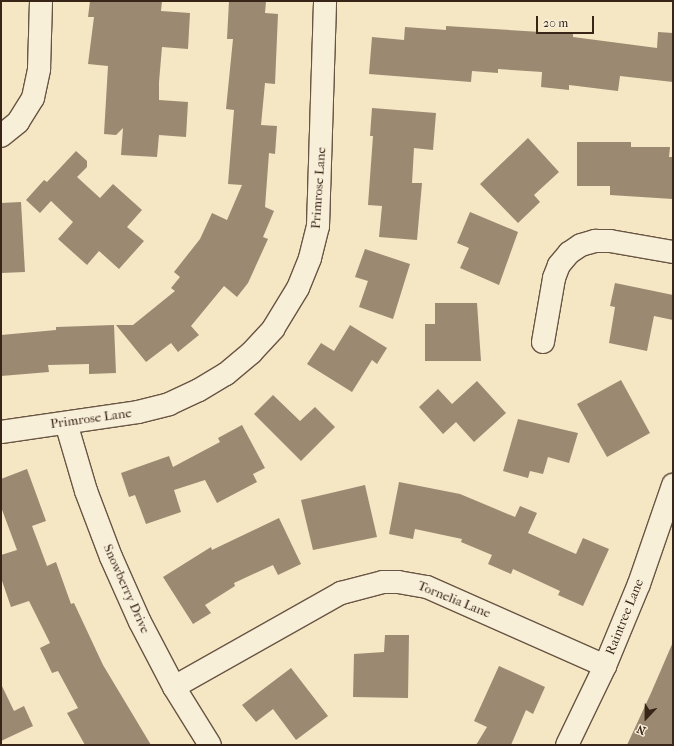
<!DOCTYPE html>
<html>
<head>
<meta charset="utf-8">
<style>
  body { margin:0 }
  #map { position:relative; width:674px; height:746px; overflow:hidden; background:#f5e6c4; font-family:"IM FELL French Canon",serif }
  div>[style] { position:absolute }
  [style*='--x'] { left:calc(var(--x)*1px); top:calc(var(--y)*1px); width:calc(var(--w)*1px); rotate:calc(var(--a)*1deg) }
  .building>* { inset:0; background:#9b8971 }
  .roads { filter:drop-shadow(1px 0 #685543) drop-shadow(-1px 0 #685543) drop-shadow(0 1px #685543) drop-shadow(0 -1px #685543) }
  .minor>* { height:22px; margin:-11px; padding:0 11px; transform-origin:11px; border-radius:11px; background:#f8efd9 }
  span { translate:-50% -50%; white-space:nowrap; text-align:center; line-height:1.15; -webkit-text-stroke:3.5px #f8efd9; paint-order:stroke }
  .street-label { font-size:13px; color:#392518 }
  .frame { position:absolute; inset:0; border:2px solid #392518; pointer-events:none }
  .north { position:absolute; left:626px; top:698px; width:40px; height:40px; -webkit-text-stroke:3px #f8efd9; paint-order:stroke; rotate:202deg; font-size:11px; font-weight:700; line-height:16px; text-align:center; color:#392518 }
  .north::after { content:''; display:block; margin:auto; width:14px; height:18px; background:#392518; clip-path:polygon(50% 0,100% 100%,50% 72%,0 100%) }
  .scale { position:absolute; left:536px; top:16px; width:58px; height:18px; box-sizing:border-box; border:2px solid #392518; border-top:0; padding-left:5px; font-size:12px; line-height:14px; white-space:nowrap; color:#392518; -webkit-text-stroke:3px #f8efd9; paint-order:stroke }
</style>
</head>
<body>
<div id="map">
  <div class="building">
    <div style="clip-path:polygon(90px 1px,162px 1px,161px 11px,190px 13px,188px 49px,162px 47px,159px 82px,159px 100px,188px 102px,186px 137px,159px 135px,157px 157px,121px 155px,123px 128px,116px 135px,104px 134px,108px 66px,88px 64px,94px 17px,88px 17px)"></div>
    <div style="clip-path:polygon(229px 1px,266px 1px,265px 13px,278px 14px,275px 84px,265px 83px,261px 125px,277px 126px,275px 154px,269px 153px,265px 207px,274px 211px,263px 237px,268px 239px,248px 283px,237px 297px,224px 286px,191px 326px,199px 335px,178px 352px,171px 343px,146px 362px,116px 325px,133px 325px,175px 291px,171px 288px,180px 277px,174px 272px,200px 239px,212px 213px,227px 220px,242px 185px,228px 184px,234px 110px,226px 109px,233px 39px,227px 39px)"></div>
    <div style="clip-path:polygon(446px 26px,573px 34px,573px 37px,657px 48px,658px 32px,673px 33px,673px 82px,620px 76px,618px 91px,569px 85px,569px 90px,541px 87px,542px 72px,498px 69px,498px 73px,472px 71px,471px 82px,369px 74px,372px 37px,404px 40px,405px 27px,446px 30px)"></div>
    <div style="clip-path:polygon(372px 108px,436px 113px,433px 150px,414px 148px,412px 183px,422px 183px,417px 240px,379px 237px,382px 206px,368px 205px,373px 136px,370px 136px)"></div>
    <div style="clip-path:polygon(528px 138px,559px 172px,534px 195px,540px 202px,518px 223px,480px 184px)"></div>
    <div style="clip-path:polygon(577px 142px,631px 142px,631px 147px,670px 147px,669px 157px,673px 157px,673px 199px,610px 195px,610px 186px,577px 186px)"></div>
    <div style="clip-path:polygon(76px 151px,87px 161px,87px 167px,77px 177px,100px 198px,113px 184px,142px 210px,127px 227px,144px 241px,119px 269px,99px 251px,87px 265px,58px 239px,73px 222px,51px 201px,40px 213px,26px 200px,44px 180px,47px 182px)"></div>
    <div style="clip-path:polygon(21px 202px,25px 272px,1px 273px,1px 203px)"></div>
    <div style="clip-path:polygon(470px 212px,518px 232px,499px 285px,460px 268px,469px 248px,457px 243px)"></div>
    <div style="clip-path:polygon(365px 249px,410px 264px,393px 319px,359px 307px,368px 281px,355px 277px)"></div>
    <div style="clip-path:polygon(615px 283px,673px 295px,673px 320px,654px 316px,647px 351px,609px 343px,615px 307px,610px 306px)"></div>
    <div style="clip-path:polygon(435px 303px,477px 303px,481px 361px,425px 361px,425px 324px,435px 324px)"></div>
    <div style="clip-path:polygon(114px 325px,116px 373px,89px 374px,89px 364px,48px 365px,49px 372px,1px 376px,1px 335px,56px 330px,56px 327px)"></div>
    <div style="clip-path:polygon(350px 325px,387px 348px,377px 364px,372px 360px,352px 392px,307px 364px,321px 343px,334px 351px)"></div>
    <div style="clip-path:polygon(621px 380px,650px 433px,607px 457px,577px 404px)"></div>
    <div style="clip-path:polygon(477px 381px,506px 413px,474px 442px,456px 422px,443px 434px,419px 407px,438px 389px,452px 404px)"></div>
    <div style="clip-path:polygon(273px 395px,300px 421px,315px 407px,335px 427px,301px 461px,254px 414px)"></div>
    <div style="clip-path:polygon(518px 419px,578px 433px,569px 463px,548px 457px,543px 474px,530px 471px,528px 478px,503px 471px)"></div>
    <div style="clip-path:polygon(242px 425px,265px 468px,253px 474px,257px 482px,217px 503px,205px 480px,174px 490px,181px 512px,146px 524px,135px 495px,129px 497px,121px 473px,169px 456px,173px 467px,220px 442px,218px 438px)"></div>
    <div style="clip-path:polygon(27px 469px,46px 521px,32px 526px,47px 566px,56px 562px,71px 604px,74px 603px,103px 665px,151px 745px,85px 745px,67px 713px,78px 708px,58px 671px,52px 673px,40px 648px,50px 643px,29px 601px,11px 607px,1px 578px,1px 555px,17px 550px,1px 507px,1px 479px)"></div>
    <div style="clip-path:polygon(399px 482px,460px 494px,515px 517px,520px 506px,537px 513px,528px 533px,576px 554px,583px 538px,609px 549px,583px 606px,558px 595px,560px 591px,513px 569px,511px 574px,488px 564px,492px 555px,461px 542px,462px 539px,415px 529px,413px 539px,389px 534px)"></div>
    <div style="clip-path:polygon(365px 485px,377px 537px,313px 550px,301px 500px)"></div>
    <div style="clip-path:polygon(279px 518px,301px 564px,278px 575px,273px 565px,234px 583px,235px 586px,205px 605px,211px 613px,193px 624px,163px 577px,211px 547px,212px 550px)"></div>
    <div style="clip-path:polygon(385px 635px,409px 635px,408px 698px,353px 697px,354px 654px,384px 652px)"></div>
    <div style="clip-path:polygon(673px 642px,673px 745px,627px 745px,651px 693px)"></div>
    <div style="clip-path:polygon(499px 666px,545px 687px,533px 714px,526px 710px,511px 745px,476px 745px,487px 727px,474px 721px)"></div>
    <div style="clip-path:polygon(291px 668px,328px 716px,296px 740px,273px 709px,256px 722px,242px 705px)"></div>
    <div style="clip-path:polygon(1px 684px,14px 711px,24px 706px,33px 726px,1px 741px)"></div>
  </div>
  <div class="roads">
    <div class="minor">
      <div style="--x:1;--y:136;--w:22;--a:-39"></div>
      <div style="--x:18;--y:122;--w:28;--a:-58"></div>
      <div style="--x:33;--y:98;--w:30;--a:-78"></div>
      <div style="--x:39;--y:69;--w:68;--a:-88.3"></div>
      <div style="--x:543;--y:342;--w:65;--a:-80.2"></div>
      <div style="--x:554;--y:278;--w:14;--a:-69"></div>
      <div style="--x:559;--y:265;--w:16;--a:-50"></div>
      <div style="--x:569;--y:253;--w:14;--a:-34"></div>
      <div style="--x:581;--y:245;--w:15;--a:-16"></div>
      <div style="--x:595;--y:241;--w:15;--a:0"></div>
      <div style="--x:610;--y:241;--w:64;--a:9.9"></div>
      <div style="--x:66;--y:423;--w:71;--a:73.6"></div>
      <div style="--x:86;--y:491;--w:71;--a:69.3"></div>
      <div style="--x:111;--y:557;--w:71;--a:66"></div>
      <div style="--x:140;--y:622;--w:73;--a:62.4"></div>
      <div style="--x:174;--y:687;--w:68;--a:58.2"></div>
      <div style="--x:1;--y:432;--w:138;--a:-8.3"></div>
      <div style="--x:138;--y:412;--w:32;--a:-14"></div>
      <div style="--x:169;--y:404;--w:33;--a:-25"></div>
      <div style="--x:199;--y:390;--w:31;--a:-31"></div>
      <div style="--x:226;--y:374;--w:33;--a:-40"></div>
      <div style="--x:251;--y:353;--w:33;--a:-47"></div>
      <div style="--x:273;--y:329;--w:48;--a:-58.6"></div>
      <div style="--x:298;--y:288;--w:32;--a:-68"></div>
      <div style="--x:310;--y:258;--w:33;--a:-76"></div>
      <div style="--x:318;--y:226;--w:225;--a:-88.2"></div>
      <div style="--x:174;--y:687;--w:192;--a:-29.4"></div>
      <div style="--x:341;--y:593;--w:43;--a:-14.7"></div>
      <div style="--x:383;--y:582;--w:15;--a:0"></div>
      <div style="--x:398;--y:582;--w:29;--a:10"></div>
      <div style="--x:427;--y:587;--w:195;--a:23.9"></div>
      <div style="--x:567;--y:745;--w:88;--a:-64.3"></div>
      <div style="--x:605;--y:666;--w:89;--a:-67.5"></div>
      <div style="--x:639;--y:584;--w:105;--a:-71"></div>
    </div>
  </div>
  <div class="street-label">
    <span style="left:319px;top:188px;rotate:-86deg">Primrose Lane</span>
    <span style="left:91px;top:419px;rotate:-8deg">Primrose Lane</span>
    <span style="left:126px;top:589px;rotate:66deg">Snowberry Drive</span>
    <span style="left:454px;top:600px;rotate:22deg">Tornelia Lane</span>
    <span style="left:625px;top:617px;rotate:-68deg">Raintree Lane</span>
  </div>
  <div class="frame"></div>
  <div class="north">N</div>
  <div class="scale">20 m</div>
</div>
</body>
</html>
